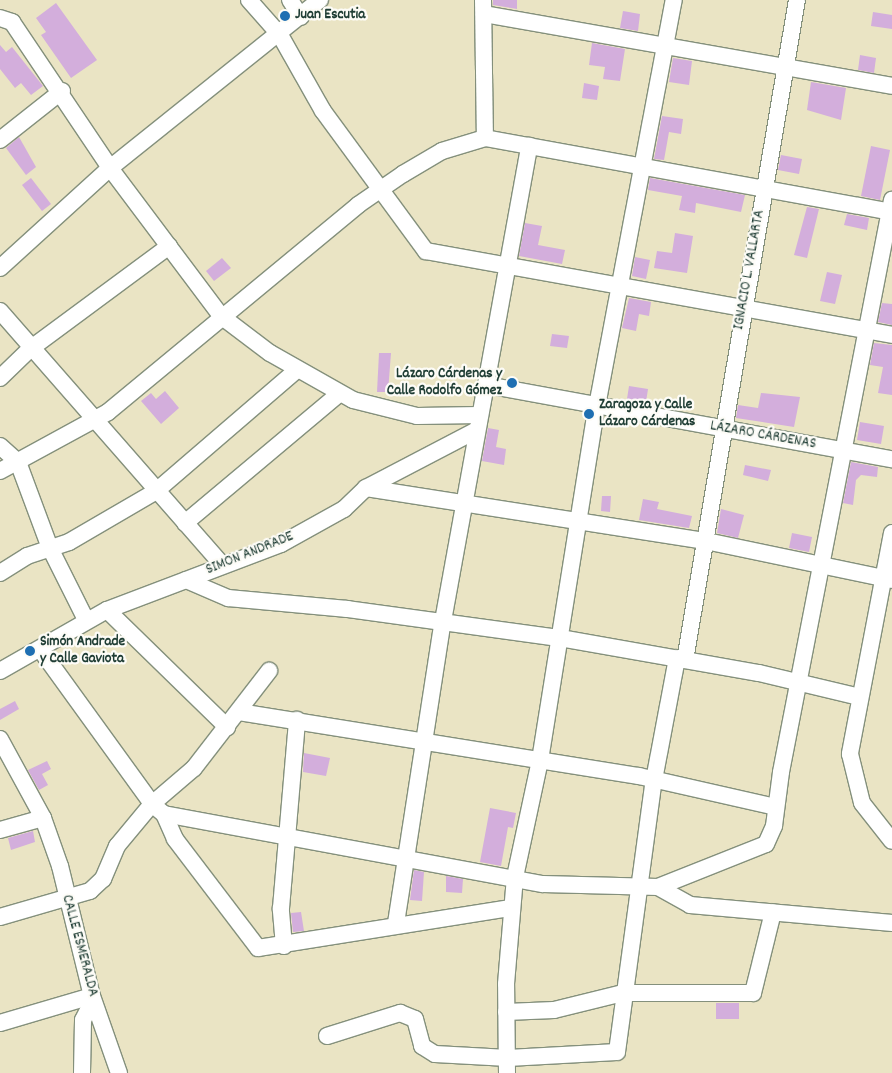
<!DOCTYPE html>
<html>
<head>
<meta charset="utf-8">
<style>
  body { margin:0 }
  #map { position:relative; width:892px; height:1073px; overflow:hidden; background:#eae4c4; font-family:Dekko,sans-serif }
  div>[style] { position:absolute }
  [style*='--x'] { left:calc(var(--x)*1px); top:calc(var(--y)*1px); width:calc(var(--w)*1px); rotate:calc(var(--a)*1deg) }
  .building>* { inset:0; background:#d3aedc }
  .roads { filter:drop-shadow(1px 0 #84907c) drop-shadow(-1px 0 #84907c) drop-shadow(0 1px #84907c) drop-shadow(0 -1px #84907c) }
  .minor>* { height:16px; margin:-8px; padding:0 8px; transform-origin:8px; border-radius:8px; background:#fff }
  .dots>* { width:14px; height:14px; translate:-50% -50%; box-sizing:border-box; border:2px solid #fdfcf7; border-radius:50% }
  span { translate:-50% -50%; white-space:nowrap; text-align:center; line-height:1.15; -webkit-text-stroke:4.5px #fdfcf7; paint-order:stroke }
  .poi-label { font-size:15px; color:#1f3d34; font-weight:700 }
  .left { translate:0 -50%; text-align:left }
  .right { translate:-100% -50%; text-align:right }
  .street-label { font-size:15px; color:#1f3d34 }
</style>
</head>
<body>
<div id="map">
  <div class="building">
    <div style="clip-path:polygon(493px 0,517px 0,517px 9px,493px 5px)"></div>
    <div style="clip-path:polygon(56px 3px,97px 60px,71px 78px,41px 35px,46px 32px,36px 18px)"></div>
    <div style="clip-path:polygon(623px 11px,640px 14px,638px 31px,620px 28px)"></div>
    <div style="clip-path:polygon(873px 12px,892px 15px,892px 29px,871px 26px)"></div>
    <div style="clip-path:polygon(592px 43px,625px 49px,620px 81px,603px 79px,605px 67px,589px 65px)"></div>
    <div style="clip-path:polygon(0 45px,6px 52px,12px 47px,43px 86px,31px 95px,21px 83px,15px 88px,0 69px)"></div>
    <div style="clip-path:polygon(860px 55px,876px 58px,874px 73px,858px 70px)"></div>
    <div style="clip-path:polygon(673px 58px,692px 61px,689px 85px,669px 82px)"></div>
    <div style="clip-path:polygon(811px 82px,846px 88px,841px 120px,807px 110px)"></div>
    <div style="clip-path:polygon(584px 83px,599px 86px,597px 100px,582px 98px)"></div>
    <div style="clip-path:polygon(662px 116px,683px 119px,681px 134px,669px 132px,664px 160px,654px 159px)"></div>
    <div style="clip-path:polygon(19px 137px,36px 167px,26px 175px,6px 148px)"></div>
    <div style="clip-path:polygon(871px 146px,890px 150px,880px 200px,861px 196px)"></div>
    <div style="clip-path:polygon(781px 155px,802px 159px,799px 174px,778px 170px)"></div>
    <div style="clip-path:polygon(31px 178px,51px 204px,42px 211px,22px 185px)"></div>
    <div style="clip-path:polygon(650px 178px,745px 195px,741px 212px,696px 203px,695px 213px,679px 210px,682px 196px,648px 190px)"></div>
    <div style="clip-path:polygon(807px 207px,819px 209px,807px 258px,794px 255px)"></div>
    <div style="clip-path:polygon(847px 214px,869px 218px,867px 230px,844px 225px)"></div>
    <div style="clip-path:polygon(525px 223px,542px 226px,538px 245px,565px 250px,562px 264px,519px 256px)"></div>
    <div style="clip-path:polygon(675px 233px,693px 236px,687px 273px,654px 268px,657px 251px,672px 253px)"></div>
    <div style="clip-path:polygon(635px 257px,650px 260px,646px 279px,632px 276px)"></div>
    <div style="clip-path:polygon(222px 258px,231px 268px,214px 281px,206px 271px)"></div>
    <div style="clip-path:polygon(827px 272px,842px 275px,835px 304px,820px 301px)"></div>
    <div style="clip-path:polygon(629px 298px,651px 302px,649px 316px,639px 314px,636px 331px,622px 328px)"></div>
    <div style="clip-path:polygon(882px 303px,892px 304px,892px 325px,878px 322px)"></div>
    <div style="clip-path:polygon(552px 334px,569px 336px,567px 348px,550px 346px)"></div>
    <div style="clip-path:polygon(874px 343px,892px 345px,892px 395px,878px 393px,883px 367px,870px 365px)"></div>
    <div style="clip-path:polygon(379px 353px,391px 353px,388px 392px,377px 392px)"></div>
    <div style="clip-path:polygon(629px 386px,648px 389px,646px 402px,627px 399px)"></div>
    <div style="clip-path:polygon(165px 391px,179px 408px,161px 424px,141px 401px,151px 393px,156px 399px)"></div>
    <div style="clip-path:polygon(761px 393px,800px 397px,794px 427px,736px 418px,738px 405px,758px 408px)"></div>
    <div style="clip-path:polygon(860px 422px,884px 426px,881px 444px,857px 440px)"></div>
    <div style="clip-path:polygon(488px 428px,499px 430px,496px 447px,506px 449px,504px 465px,482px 461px)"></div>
    <div style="clip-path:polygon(851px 462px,878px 467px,877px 477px,861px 475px,856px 480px,853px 505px,843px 503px)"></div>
    <div style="clip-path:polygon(745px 465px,771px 470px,768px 481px,743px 475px)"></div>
    <div style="clip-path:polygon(602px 496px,611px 496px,610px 512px,601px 511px)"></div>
    <div style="clip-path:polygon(643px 499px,659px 502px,657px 509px,692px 516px,689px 528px,639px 520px)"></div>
    <div style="clip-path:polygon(721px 509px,744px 515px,738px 538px,717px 533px)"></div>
    <div style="clip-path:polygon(792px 533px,812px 537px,809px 552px,789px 548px)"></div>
    <div style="clip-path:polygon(15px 701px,19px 709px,0 720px,0 709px)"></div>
    <div style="clip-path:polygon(304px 753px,330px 758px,326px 776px,303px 772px)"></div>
    <div style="clip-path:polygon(47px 761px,51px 769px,42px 774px,48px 785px,39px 790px,28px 770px)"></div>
    <div style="clip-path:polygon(490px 808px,516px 813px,513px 828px,508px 827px,501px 866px,480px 862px)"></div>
    <div style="clip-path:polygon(33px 831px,35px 842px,11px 850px,8px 838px)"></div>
    <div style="clip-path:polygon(414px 870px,424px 872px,422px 901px,410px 900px)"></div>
    <div style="clip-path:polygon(446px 876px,463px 879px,462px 893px,446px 892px)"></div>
    <div style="clip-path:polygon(301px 912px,304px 931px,293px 932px,291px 913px)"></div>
    <div style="clip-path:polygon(716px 1003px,739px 1003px,739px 1019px,716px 1019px)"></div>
  </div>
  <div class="roads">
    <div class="minor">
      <div style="--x:249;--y:0;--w:47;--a:48.5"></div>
      <div style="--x:280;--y:35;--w:87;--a:60.5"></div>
      <div style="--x:323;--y:111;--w:174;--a:53.7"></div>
      <div style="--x:426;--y:251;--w:474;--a:10.2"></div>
      <div style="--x:290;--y:0;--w:20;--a:57"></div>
      <div style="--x:483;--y:0;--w:138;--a:89.2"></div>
      <div style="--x:484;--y:14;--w:414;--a:10"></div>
      <div style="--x:0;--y:18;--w:13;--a:18"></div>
      <div style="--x:12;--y:22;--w:176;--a:56.1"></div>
      <div style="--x:110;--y:168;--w:185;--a:53.1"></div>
      <div style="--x:221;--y:316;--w:61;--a:37.1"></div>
      <div style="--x:270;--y:353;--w:95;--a:29.5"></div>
      <div style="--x:353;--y:400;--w:66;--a:14"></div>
      <div style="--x:417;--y:416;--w:63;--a:-0.9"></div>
      <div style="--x:0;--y:140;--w:79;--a:-38.3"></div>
      <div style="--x:0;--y:268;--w:149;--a:-42.3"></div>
      <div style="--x:110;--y:168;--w:269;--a:-38.7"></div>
      <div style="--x:0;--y:311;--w:337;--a:48.8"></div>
      <div style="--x:0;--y:378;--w:42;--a:-44"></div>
      <div style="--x:30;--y:349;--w:173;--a:-36.5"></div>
      <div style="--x:487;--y:385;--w:412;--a:10.4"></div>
      <div style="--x:0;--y:446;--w:24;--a:42"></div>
      <div style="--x:18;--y:462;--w:92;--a:69.6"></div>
      <div style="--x:50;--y:548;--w:80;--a:63.4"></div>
      <div style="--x:0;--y:471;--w:123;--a:-28.6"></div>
      <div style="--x:108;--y:412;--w:325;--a:-39.6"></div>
      <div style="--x:358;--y:205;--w:55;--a:-34.6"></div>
      <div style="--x:403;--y:174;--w:45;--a:-30.5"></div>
      <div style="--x:442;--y:151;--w:45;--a:-16.8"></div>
      <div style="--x:485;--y:138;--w:414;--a:10.3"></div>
      <div style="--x:366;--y:488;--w:344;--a:8.9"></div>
      <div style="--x:706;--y:541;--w:190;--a:11.8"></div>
      <div style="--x:185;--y:523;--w:201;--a:-40"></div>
      <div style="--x:892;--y:533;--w:225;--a:100.8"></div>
      <div style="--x:850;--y:754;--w:50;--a:76.2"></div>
      <div style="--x:862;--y:803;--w:48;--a:51.7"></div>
      <div style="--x:0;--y:573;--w:32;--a:-32"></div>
      <div style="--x:27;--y:556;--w:44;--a:-18.4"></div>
      <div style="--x:69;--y:542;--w:99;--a:-30.2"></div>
      <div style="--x:155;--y:492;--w:187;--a:-40.7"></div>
      <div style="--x:186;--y:580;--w:46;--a:23.2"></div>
      <div style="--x:228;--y:598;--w:120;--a:5.3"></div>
      <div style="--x:347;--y:609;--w:215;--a:7.8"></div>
      <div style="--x:560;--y:638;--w:202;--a:10"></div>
      <div style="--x:759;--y:673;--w:104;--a:13.4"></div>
      <div style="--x:107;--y:610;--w:168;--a:44.3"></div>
      <div style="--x:40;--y:649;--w:191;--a:54.1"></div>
      <div style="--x:152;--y:804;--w:16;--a:40"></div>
      <div style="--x:164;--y:814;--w:385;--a:10.5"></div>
      <div style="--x:543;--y:884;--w:115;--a:1.5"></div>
      <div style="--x:658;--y:887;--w:116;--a:-21.7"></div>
      <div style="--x:766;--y:844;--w:20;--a:-66"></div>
      <div style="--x:774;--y:826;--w:54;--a:-82.6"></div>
      <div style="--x:781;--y:772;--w:583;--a:-79.02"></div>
      <div style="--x:685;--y:660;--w:669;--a:-80.37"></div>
      <div style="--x:0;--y:671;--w:123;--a:-29.7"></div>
      <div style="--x:107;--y:610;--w:186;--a:-20.8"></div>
      <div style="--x:281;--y:544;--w:72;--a:-29.1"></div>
      <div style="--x:344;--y:509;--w:30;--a:-44"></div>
      <div style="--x:366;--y:488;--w:125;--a:-27.6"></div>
      <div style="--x:239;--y:712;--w:405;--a:9.1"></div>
      <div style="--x:639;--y:776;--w:139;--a:12.8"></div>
      <div style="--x:0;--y:739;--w:90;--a:61.4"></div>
      <div style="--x:43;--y:818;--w:45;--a:164.4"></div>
      <div style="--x:164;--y:814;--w:27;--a:66"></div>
      <div style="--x:175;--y:839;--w:137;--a:52.7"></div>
      <div style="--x:258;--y:948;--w:256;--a:-9"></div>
      <div style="--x:43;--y:818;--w:51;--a:70.5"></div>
      <div style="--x:60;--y:866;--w:134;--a:76.2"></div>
      <div style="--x:92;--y:996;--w:82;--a:70.7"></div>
      <div style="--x:658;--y:887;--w:37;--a:29"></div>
      <div style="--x:690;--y:905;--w:203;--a:5.1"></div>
      <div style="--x:0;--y:917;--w:94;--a:-16.1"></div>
      <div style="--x:90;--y:891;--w:18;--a:-43"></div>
      <div style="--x:103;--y:879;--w:36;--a:-67"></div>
      <div style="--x:117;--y:846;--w:55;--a:-50.2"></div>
      <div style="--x:152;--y:804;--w:55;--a:-40.6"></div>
      <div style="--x:194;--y:768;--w:123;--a:-52.3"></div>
      <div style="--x:396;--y:923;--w:306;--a:-81.2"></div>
      <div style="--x:443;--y:621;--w:483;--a:-79.7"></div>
      <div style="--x:284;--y:946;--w:38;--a:-95"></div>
      <div style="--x:281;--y:908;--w:189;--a:-85.1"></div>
      <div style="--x:506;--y:1012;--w:48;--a:-2.4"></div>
      <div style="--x:554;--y:1010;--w:71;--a:-13.8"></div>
      <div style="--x:623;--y:993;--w:130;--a:0"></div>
      <div style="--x:753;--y:993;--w:83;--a:-76.1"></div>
      <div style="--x:0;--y:1023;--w:96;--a:-16.4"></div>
      <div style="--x:327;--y:1036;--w:77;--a:-17.5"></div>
      <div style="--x:400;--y:1013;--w:16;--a:22"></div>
      <div style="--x:415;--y:1019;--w:28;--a:75"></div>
      <div style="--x:422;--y:1046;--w:15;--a:32"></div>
      <div style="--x:435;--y:1054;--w:73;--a:3.1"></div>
      <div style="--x:508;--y:1058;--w:109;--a:-3.2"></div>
      <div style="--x:617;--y:1052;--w:275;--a:-82.3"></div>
      <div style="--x:654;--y:780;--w:124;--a:-79.3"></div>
      <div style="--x:82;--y:1073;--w:53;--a:-88.9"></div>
      <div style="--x:83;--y:1020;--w:22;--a:-63"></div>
      <div style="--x:507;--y:1073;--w:89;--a:-90.6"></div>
      <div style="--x:506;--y:984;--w:107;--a:-85.2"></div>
      <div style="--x:515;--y:877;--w:120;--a:-77.9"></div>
      <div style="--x:540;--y:760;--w:359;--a:-80.9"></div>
      <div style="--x:597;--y:406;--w:413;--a:-79.3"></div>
    </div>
  </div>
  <div class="dots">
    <div style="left:285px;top:16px;background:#1f6fb2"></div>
    <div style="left:512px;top:383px;background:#1f6fb2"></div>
    <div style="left:589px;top:414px;background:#1f6fb2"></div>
    <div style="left:30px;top:651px;background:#1f6fb2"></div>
  </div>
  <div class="poi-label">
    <span class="left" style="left:295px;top:16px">Juan Escutia</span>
    <span class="right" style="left:502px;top:383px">Lázaro Cárdenas y<br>Calle Rodolfo Gómez</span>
    <span class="left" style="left:599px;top:414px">Zaragoza y Calle<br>Lázaro Cárdenas</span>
    <span class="left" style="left:40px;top:651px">Simón Andrade<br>y Calle Gaviota</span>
  </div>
  <div class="street-label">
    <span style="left:750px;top:270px;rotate:-80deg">IGNACIO L. VALLARTA</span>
    <span style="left:763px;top:436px;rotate:10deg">LÁZARO CÁRDENAS</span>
    <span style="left:250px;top:554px;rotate:-22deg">SIMON ANDRADE</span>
    <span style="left:79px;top:946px;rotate:75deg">CALLE ESMERALDA</span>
  </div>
</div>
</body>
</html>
